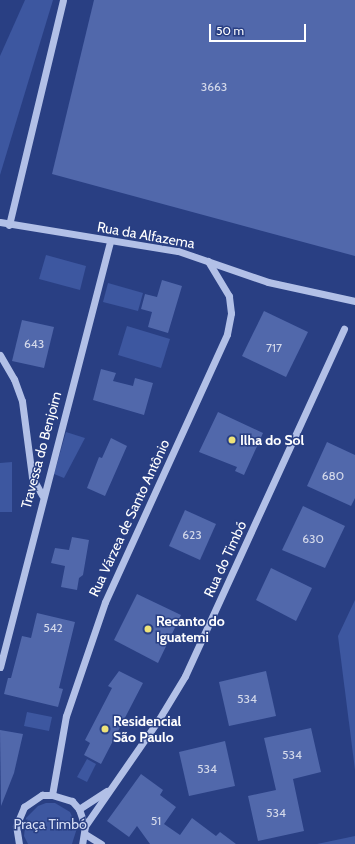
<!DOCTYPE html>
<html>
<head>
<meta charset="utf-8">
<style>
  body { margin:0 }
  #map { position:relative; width:355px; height:844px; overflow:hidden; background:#293f83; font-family:Cabin,sans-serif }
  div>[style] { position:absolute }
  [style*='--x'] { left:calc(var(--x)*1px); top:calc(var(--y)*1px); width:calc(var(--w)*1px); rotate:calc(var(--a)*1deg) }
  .green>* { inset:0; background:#3d57a0 }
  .building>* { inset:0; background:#5168ab }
  .minor>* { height:7px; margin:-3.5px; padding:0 3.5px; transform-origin:3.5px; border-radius:3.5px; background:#b2c0e7 }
  .dots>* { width:11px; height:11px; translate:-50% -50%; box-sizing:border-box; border:2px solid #293f83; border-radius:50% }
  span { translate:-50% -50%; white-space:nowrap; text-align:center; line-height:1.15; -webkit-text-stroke:3px #293f83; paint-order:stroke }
  .number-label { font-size:12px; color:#d4d9ea }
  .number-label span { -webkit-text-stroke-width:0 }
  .street-label { font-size:14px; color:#fff }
  .poi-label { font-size:14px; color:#fff; font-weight:700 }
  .left { translate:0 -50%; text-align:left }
  .park-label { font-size:14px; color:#d6def6 }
  .scale { position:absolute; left:209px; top:24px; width:97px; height:18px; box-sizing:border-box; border:2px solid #fff; border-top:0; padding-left:5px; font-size:12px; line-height:14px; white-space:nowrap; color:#fff; -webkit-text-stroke:3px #293f83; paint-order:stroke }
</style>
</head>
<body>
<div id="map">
  <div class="green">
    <div style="clip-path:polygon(25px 0,53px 0,0 175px,0 56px)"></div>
    <div style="clip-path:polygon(46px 255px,86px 266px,80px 290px,39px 279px)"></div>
    <div style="clip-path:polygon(108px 283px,143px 293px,138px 311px,103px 302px)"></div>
    <div style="clip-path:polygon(127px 326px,170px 339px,161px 368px,118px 355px)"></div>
    <div style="clip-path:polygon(66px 432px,85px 438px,64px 478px,54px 474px)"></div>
    <div style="clip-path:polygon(12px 462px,12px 512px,0 512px,0 463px)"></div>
    <div style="clip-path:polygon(355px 600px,355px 770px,338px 636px)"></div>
    <div style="clip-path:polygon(27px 712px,52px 717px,49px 731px,24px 726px)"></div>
    <div style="clip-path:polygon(87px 759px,96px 764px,87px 782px,77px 777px)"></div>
    <div style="clip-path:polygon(46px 803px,55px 803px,70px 812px,77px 828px,72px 844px,28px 844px,24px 836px,26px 818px,38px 806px)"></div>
    <div style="clip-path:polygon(355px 836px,355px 844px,317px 844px)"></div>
  </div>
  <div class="building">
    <div style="clip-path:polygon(94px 0,355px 0,355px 256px,52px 174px)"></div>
    <div style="clip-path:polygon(162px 280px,182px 286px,168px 333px,148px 327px,152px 312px,141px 309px,145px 294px,157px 297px)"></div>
    <div style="clip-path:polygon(264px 311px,308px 332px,286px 377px,242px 356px)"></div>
    <div style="clip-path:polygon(22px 320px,54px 327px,44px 368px,12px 361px)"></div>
    <div style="clip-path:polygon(101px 369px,116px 373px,113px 381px,133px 386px,135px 378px,153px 383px,144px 415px,93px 400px)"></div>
    <div style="clip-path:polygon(218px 412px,263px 433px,244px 475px,235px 471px,237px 467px,199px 452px)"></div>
    <div style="clip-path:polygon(111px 438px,127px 446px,105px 496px,87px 488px,99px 457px,102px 458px)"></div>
    <div style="clip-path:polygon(327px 442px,355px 455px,355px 498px,351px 506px,307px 486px)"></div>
    <div style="clip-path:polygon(303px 506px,345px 526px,325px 568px,282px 550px)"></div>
    <div style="clip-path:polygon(185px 510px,216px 524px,200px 560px,169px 546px)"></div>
    <div style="clip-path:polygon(72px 537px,89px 540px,83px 575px,79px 578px,77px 590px,61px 587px,65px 566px,51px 563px,55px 548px,69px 550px)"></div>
    <div style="clip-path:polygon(271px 568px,312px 588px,296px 621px,256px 600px)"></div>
    <div style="clip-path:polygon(137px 594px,181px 615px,158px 663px,114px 640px)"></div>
    <div style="clip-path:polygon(37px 613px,75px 622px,59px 688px,63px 689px,58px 707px,4px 694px,8px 678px,11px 678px,22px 636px,31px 638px)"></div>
    <div style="clip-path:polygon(119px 671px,143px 683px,101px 764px,84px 755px,90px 743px,85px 740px,112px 688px,108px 686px)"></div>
    <div style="clip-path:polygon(266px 671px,276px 716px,229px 726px,219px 682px)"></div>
    <div style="clip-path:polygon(311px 728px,321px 772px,293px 779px,304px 831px,258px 841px,248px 796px,276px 790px,264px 738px)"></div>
    <div style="clip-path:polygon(0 730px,23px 734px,14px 773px,1px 806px)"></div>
    <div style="clip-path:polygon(225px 741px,235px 786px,189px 796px,179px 752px)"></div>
    <div style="clip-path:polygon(141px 774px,163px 790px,160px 795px,176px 807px,164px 824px,180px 835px,192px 818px,216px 836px,220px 832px,236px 844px,150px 844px,137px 826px,129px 837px,107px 821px)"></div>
  </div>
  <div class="minor">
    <div style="--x:0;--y:222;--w:180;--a:9.3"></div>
    <div style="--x:178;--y:251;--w:95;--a:19"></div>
    <div style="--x:268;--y:282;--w:89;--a:12.3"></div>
    <div style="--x:9;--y:225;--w:231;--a:-76.5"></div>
    <div style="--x:0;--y:355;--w:28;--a:60"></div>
    <div style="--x:14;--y:379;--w:23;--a:70"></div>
    <div style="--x:22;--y:401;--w:77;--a:82.5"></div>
    <div style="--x:32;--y:477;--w:21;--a:61"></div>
    <div style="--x:0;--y:667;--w:440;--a:-75.5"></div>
    <div style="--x:52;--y:795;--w:80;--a:-80"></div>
    <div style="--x:66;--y:716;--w:120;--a:-71.1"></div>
    <div style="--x:105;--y:602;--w:294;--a:-65.5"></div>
    <div style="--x:227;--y:334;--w:21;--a:-79"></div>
    <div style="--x:231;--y:313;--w:17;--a:-97"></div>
    <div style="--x:229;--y:296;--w:41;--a:-121"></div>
    <div style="--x:79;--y:809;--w:33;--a:-33"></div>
    <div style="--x:85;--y:826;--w:130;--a:-55.3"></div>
    <div style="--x:159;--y:719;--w:50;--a:-58.8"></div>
    <div style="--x:185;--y:676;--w:382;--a:-65.4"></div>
    <div style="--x:85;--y:834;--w:19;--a:32"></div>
    <div style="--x:19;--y:844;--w:18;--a:-99"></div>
    <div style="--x:16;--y:826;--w:21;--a:-67"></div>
    <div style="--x:24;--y:807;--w:22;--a:-34"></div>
    <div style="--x:42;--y:795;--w:10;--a:0"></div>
    <div style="--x:52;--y:795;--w:21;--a:17"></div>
    <div style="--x:72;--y:801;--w:11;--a:49"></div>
    <div style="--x:79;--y:809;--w:18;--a:71"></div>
    <div style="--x:85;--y:826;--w:18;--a:99"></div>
  </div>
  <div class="dots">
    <div style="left:232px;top:440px;background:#eee379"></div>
    <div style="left:148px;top:629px;background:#eee379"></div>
    <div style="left:105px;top:729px;background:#eee379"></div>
  </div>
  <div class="number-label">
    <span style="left:214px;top:87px">3663</span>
    <span style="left:34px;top:344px">643</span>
    <span style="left:274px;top:348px">717</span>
    <span style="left:333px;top:476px">680</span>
    <span style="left:192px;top:535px">623</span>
    <span style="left:313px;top:539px">630</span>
    <span style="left:53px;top:628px">542</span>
    <span style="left:247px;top:699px">534</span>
    <span style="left:292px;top:755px">534</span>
    <span style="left:207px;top:769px">534</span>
    <span style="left:276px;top:813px">534</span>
    <span style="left:156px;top:821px">51</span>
  </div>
  <div class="street-label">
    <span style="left:146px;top:235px;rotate:10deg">Rua da Alfazema</span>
    <span style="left:41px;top:450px;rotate:-75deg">Travessa do Benjoim</span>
    <span style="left:129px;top:518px;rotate:-65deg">Rua Várzea de Santo Antônio</span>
    <span style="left:225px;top:559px;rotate:-65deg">Rua do Timbó</span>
  </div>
  <div class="poi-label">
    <span class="left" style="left:240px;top:440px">Ilha do Sol</span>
    <span class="left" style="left:156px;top:629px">Recanto do<br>Iguatemi</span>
    <span class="left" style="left:113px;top:729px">Residencial<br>São Paulo</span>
  </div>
  <div class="park-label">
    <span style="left:50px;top:824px">Praça Timbó</span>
  </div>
  <div class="scale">50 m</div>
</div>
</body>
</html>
